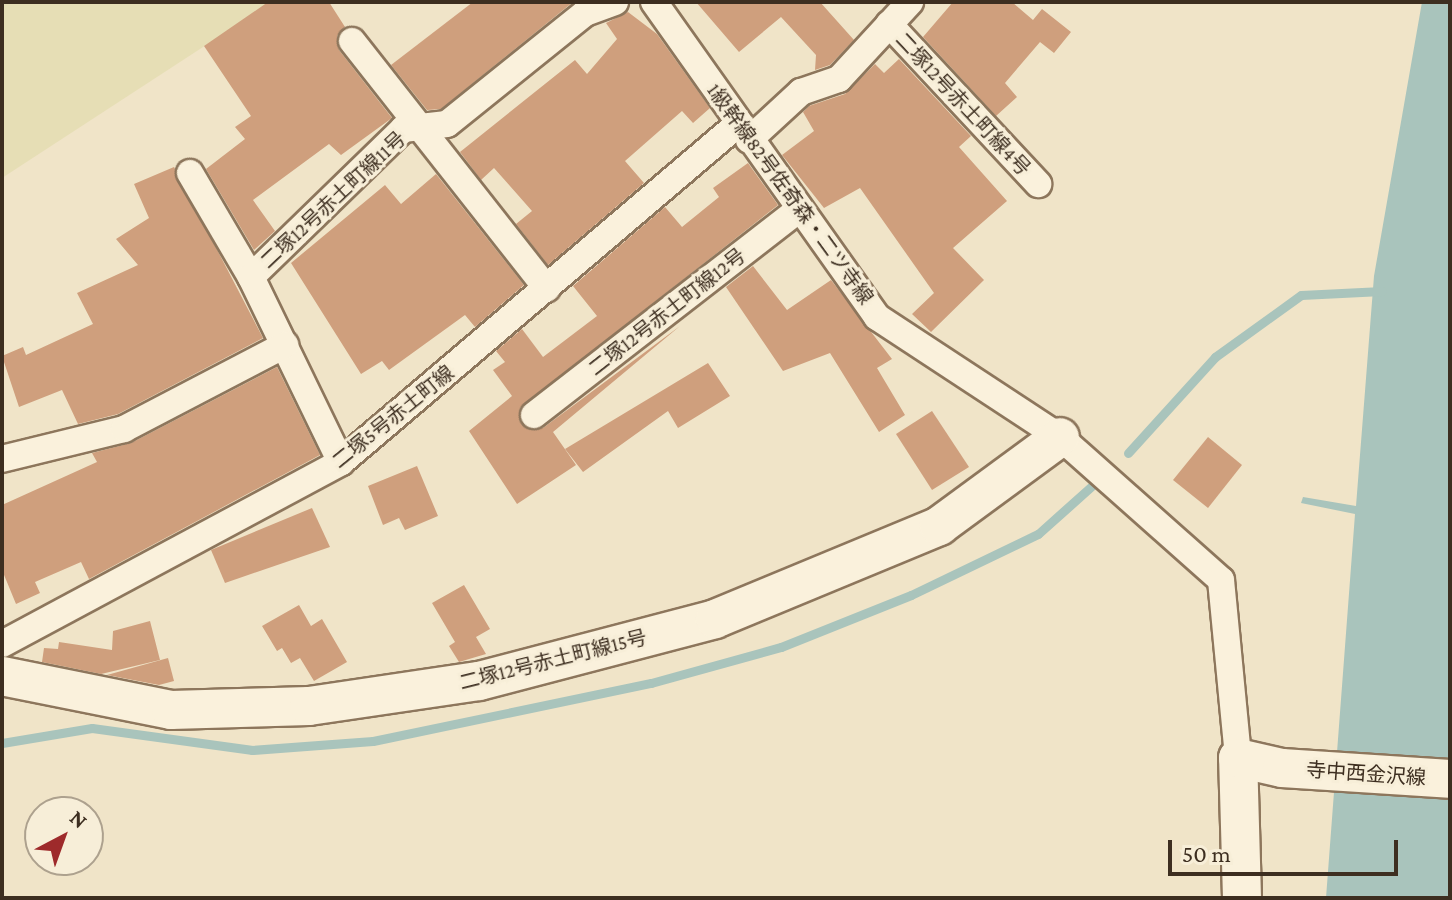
<!DOCTYPE html>
<html>
<head>
<meta charset="utf-8">
<style>
  body { margin:0 }
  #map { position:relative; width:1452px; height:900px; overflow:hidden; background:#f0e4c8; font-family:"Crimson Pro","Noto Sans JP",serif }
  div>[style] { position:absolute }
  [style*='--x'] { left:calc(var(--x)*1px); top:calc(var(--y)*1px); width:calc(var(--w)*1px); rotate:calc(var(--a)*1deg) }
  .farmland>* { inset:0; background:#e6deb5 }
  .water>* { inset:0; background:#a9c4bc }
  .stream>* { height:9px; margin:-4.5px; padding:0 4.5px; transform-origin:4.5px; border-radius:4.5px; background:#a9c4bc }
  .building>* { inset:0; background:#cf9f7d }
  .roads { filter:drop-shadow(2px 0 #8d765c) drop-shadow(-2px 0 #8d765c) drop-shadow(0 2px #8d765c) drop-shadow(0 -2px #8d765c) }
  .street>* { height:26px; margin:-13px; padding:0 13px; transform-origin:13px; border-radius:13px; background:#faf1dc }
  .secondary>* { height:38px; margin:-19px; padding:0 19px; transform-origin:19px; border-radius:19px; background:#faf1dc }
  span { translate:-50% -50%; white-space:nowrap; text-align:center; line-height:1.15; -webkit-text-stroke:6px #f7eed8; paint-order:stroke }
  .street-label { font-size:20px; color:#3d2e20 }
  .frame { position:absolute; inset:0; border:4px solid #3d2e20; pointer-events:none }
  .north { position:absolute; left:24px; top:796px; width:80px; height:80px; box-sizing:border-box; background:#f7eed8; border:2px solid #ada18e; border-radius:50%; rotate:41deg; font-size:22px; font-weight:700; line-height:32px; text-align:center; color:#3d2e20 }
  .north::after { content:''; display:block; margin:auto; width:28px; height:36px; background:#9e2a2b; clip-path:polygon(50% 0,100% 100%,50% 72%,0 100%) }
  .scale { position:absolute; left:1168px; top:840px; width:230px; height:36px; box-sizing:border-box; border:4px solid #3d2e20; border-top:0; padding-left:10px; font-size:24px; line-height:28px; white-space:nowrap; color:#3d2e20; -webkit-text-stroke:6px #f7eed8; paint-order:stroke }
</style>
</head>
<body>
<div id="map">
  <div class="farmland">
    <div style="clip-path:polygon(2px 2px,272px 2px,2px 178px)"></div>
  </div>
  <div class="water">
    <div style="clip-path:polygon(1422px 2px,1450px 2px,1450px 898px,1326px 898px,1355px 514px,1301px 503px,1303px 497px,1356px 506px,1374px 276px)"></div>
  </div>
  <div class="stream">
    <div style="--x:1128;--y:453;--w:130;--a:-47.8"></div>
    <div style="--x:1215;--y:357;--w:106;--a:-35.8"></div>
    <div style="--x:1301;--y:295;--w:81;--a:-2.8"></div>
    <div style="--x:2;--y:743;--w:91;--a:-9.5"></div>
    <div style="--x:92;--y:728;--w:162;--a:7.8"></div>
    <div style="--x:252;--y:750;--w:121;--a:-4.3"></div>
    <div style="--x:373;--y:741;--w:284;--a:-11.8"></div>
    <div style="--x:651;--y:683;--w:135;--a:-15.5"></div>
    <div style="--x:781;--y:647;--w:140;--a:-21.8"></div>
    <div style="--x:911;--y:595;--w:141;--a:-25.7"></div>
    <div style="--x:1038;--y:534;--w:75;--a:-41.8"></div>
  </div>
  <div class="building">
    <div style="clip-path:polygon(268px 2px,329px 2px,345px 27px,337px 36px,339px 50px,392px 118px,341px 155px,329px 144px,253px 200px,275px 231px,254px 250px,206px 169px,245px 139px,235px 127px,251px 116px,204px 46px)"></div>
    <div style="clip-path:polygon(473px 2px,573px 2px,441px 109px,427px 110px,391px 65px)"></div>
    <div style="clip-path:polygon(696px 2px,820px 2px,854px 40px,830px 65px,815px 70px,816px 55px,781px 17px,739px 52px)"></div>
    <div style="clip-path:polygon(953px 2px,1012px 2px,1033px 20px,1042px 9px,1071px 32px,1054px 53px,1040px 42px,1005px 83px,1017px 97px,996px 116px,923px 37px)"></div>
    <div style="clip-path:polygon(628px 12px,657px 34px,710px 108px,693px 123px,682px 111px,625px 161px,644px 183px,548px 265px,516px 224px,532px 211px,494px 168px,481px 180px,460px 152px,575px 60px,587px 74px,617px 39px,606px 23px)"></div>
    <div style="clip-path:polygon(899px 59px,971px 136px,959px 147px,1007px 201px,953px 248px,984px 280px,931px 332px,912px 314px,934px 293px,860px 188px,824px 208px,782px 155px,814px 131px,803px 112px,809px 106px,845px 94px,875px 64px,884px 73px)"></div>
    <div style="clip-path:polygon(748px 163px,778px 205px,520px 408px,522px 425px,543px 428px,680px 326px,553px 432px,576px 465px,517px 504px,469px 431px,512px 396px,493px 370px,505px 362px,496px 351px,522px 329px,543px 357px,597px 316px,573px 286px,665px 207px,682px 227px,719px 197px,713px 188px)"></div>
    <div style="clip-path:polygon(174px 167px,263px 338px,118px 414px,78px 424px,62px 390px,19px 407px,2px 356px,23px 347px,26px 355px,93px 324px,77px 293px,138px 265px,116px 239px,149px 218px,134px 184px)"></div>
    <div style="clip-path:polygon(436px 174px,524px 285px,475px 327px,465px 315px,389px 370px,382px 361px,361px 374px,291px 263px,385px 185px,401px 204px)"></div>
    <div style="clip-path:polygon(753px 266px,787px 310px,831px 280px,892px 359px,877px 368px,905px 415px,879px 432px,830px 353px,783px 371px,726px 287px)"></div>
    <div style="clip-path:polygon(708px 363px,730px 396px,678px 428px,668px 411px,583px 472px,565px 449px)"></div>
    <div style="clip-path:polygon(277px 367px,320px 455px,89px 579px,81px 562px,35px 582px,40px 593px,16px 604px,2px 570px,2px 505px,97px 462px,92px 453px,131px 443px)"></div>
    <div style="clip-path:polygon(932px 411px,969px 467px,932px 490px,896px 434px)"></div>
    <div style="clip-path:polygon(1208px 437px,1242px 465px,1208px 508px,1173px 480px)"></div>
    <div style="clip-path:polygon(417px 466px,438px 516px,405px 530px,399px 518px,383px 525px,368px 486px)"></div>
    <div style="clip-path:polygon(312px 508px,330px 547px,225px 583px,211px 550px)"></div>
    <div style="clip-path:polygon(464px 585px,490px 629px,476px 637px,486px 654px,459px 662px,449px 646px,455px 642px,432px 603px)"></div>
    <div style="clip-path:polygon(299px 605px,311px 626px,322px 619px,347px 662px,314px 681px,300px 658px,291px 663px,282px 648px,277px 651px,262px 626px)"></div>
    <div style="clip-path:polygon(150px 621px,160px 660px,101px 674px,42px 662px,44px 648px,58px 649px,59px 642px,112px 650px,113px 631px)"></div>
    <div style="clip-path:polygon(168px 658px,174px 681px,159px 685px,107px 675px)"></div>
  </div>
  <div class="roads">
    <div class="street">
      <div style="--x:654;--y:2;--w:386;--a:54.7"></div>
      <div style="--x:877;--y:317;--w:219;--a:33.3"></div>
      <div style="--x:1060;--y:437;--w:215;--a:41.6"></div>
      <div style="--x:1221;--y:580;--w:179;--a:84.5"></div>
      <div style="--x:889;--y:24;--w:219;--a:47"></div>
      <div style="--x:352;--y:41;--w:315;--a:51.8"></div>
      <div style="--x:749;--y:140;--w:71;--a:-42.7"></div>
      <div style="--x:801;--y:92;--w:40;--a:-18.9"></div>
      <div style="--x:839;--y:79;--w:105;--a:-47.3"></div>
      <div style="--x:190;--y:173;--w:121;--a:59.6"></div>
      <div style="--x:251;--y:277;--w:206;--a:64.1"></div>
      <div style="--x:251;--y:277;--w:212;--a:-44.2"></div>
      <div style="--x:403;--y:129;--w:44;--a:-6.5"></div>
      <div style="--x:447;--y:124;--w:177;--a:-38.8"></div>
      <div style="--x:585;--y:13;--w:32;--a:-20"></div>
      <div style="--x:534;--y:415;--w:336;--a:-37.8"></div>
      <div style="--x:2;--y:459;--w:126;--a:-13.8"></div>
      <div style="--x:124;--y:429;--w:182;--a:-27.6"></div>
      <div style="--x:2;--y:644;--w:385;--a:-28.2"></div>
      <div style="--x:341;--y:462;--w:521;--a:-40.41"></div>
    </div>
    <div class="secondary">
      <div style="--x:2;--y:676;--w:172;--a:11.4"></div>
      <div style="--x:171;--y:710;--w:138;--a:-1.7"></div>
      <div style="--x:309;--y:706;--w:172;--a:-8.4"></div>
      <div style="--x:479;--y:681;--w:244;--a:-14.7"></div>
      <div style="--x:715;--y:619;--w:243;--a:-22.5"></div>
      <div style="--x:939;--y:526;--w:150;--a:-36.3"></div>
      <div style="--x:1242;--y:898;--w:140;--a:-91.6"></div>
      <div style="--x:1238;--y:758;--w:45;--a:12.8"></div>
      <div style="--x:1282;--y:768;--w:168;--a:3.7"></div>
    </div>
  </div>
  <div class="street-label">
    <span style="left:963px;top:104px;rotate:47deg">二塚12号赤土町線4号</span>
    <span style="left:790px;top:194px;rotate:54deg">1級幹線82号佐奇森・二ツ寺線</span>
    <span style="left:333px;top:200px;rotate:-43deg">二塚12号赤土町線11号</span>
    <span style="left:667px;top:312px;rotate:-38deg">二塚12号赤土町線12号</span>
    <span style="left:393px;top:417px;rotate:-39deg">二塚5号赤土町線</span>
    <span style="left:553px;top:660px;rotate:-14deg">二塚12号赤土町線15号</span>
    <span style="left:1366px;top:774px;rotate:4deg">寺中西金沢線</span>
  </div>
  <div class="frame"></div>
  <div class="north">N</div>
  <div class="scale">50 m</div>
</div>
</body>
</html>
